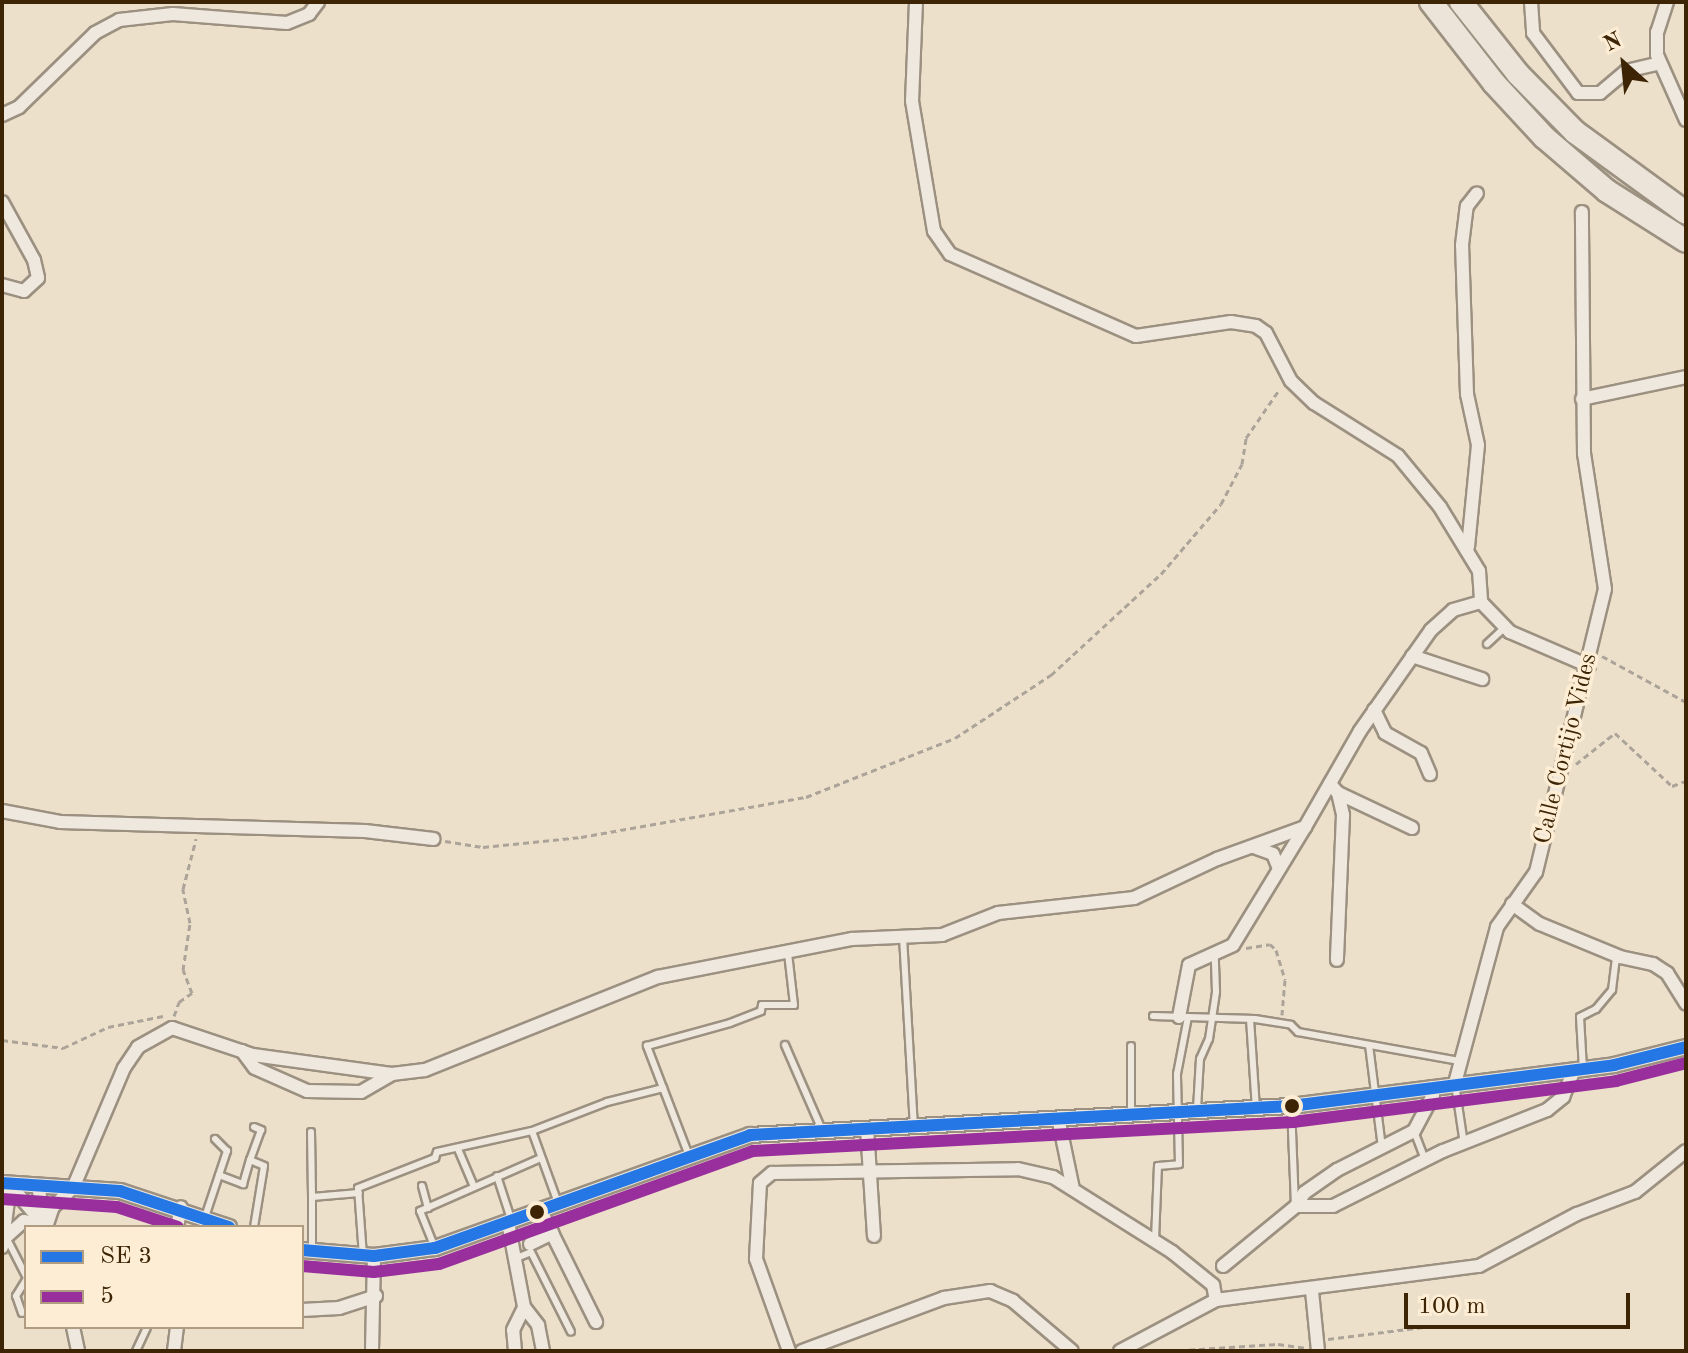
<!DOCTYPE html>
<html>
<head>
<meta charset="utf-8">
<style>
  body { margin:0 }
  #map { position:relative; width:1688px; height:1353px; overflow:hidden; background:#ede0cb; font-family:"Old Standard TT",serif }
  div>[style] { position:absolute }
  [style*='--x'] { left:calc(var(--x)*1px); top:calc(var(--y)*1px); width:calc(var(--w)*1px); rotate:calc(var(--a)*1deg) }
  .path>* { height:3px; margin-top:-1.5px; transform-origin:0; background:repeating-linear-gradient(90deg,#aca499 0 6px,transparent 0 10px) }
  .roads { filter:drop-shadow(2px 0 #9c9181) drop-shadow(-2px 0 #9c9181) drop-shadow(0 2px #9c9181) drop-shadow(0 -2px #9c9181) }
  .service>* { height:6px; margin:-3px; padding:0 3px; transform-origin:3px; border-radius:3px; background:#efe8de }
  .minor>* { height:12px; margin:-6px; padding:0 6px; transform-origin:6px; border-radius:6px; background:#efe8de }
  .tertiary>* { height:14px; margin:-7px; padding:0 7px; transform-origin:7px; border-radius:7px; background:#efe8de }
  .motorway>* { height:22px; margin:-11px; padding:0 11px; transform-origin:11px; border-radius:11px; background:#ece4d9 }
  .bus-1>* { height:12px; margin:-6px; padding:0 6px; transform-origin:6px; border-radius:6px; background:#2477e4 }
  .bus-2>* { height:12px; margin:-6px; padding:0 6px; transform-origin:6px; border-radius:6px; background:#992f9c }
  .dots>* { width:22px; height:22px; translate:-50% -50%; box-sizing:border-box; border:4px solid #fcedd4; border-radius:50% }
  span { translate:-50% -50%; white-space:nowrap; text-align:center; line-height:1.15; -webkit-text-stroke:7px #fcedd4; paint-order:stroke }
  .street-label { font-size:24px; color:#3d2404 }
  .frame { position:absolute; inset:0; border:4px solid #3d2404; pointer-events:none }
  .legend { position:absolute; left:24px; top:1225px; width:280px; height:104px; box-sizing:border-box; background:#fcedd4; border:2px solid #b09d81; margin:0; padding:10px 14px; list-style:none; font-size:24px; color:#3d2404 }
  .legend li { display:flex; align-items:center; gap:16px; height:40px }
  .legend b { width:40px; border:2px solid #b09d81 }
  .north { position:absolute; left:1584px; top:24px; width:80px; height:80px; -webkit-text-stroke:6px #fcedd4; paint-order:stroke; rotate:333deg; font-size:22px; font-weight:700; line-height:32px; text-align:center; color:#3d2404 }
  .north::after { content:''; display:block; margin:auto; width:28px; height:36px; background:#3d2404; clip-path:polygon(50% 0,100% 100%,50% 72%,0 100%) }
  .scale { position:absolute; left:1404px; top:1293px; width:226px; height:36px; box-sizing:border-box; border:4px solid #3d2404; border-top:0; padding-left:10px; font-size:24px; line-height:28px; white-space:nowrap; color:#3d2404; -webkit-text-stroke:6px #fcedd4; paint-order:stroke }
</style>
</head>
<body>
<div id="map">
  <div class="path">
    <div style="--x:1602;--y:656;--w:96;--a:28.7"></div>
    <div style="--x:1576;--y:764;--w:50;--a:-38.5"></div>
    <div style="--x:1615;--y:733;--w:78;--a:42.9"></div>
    <div style="--x:1672;--y:786;--w:15;--a:-20"></div>
    <div style="--x:445;--y:841;--w:38;--a:9"></div>
    <div style="--x:483;--y:847;--w:99;--a:-5.8"></div>
    <div style="--x:581;--y:837;--w:229;--a:-10.1"></div>
    <div style="--x:806;--y:797;--w:160;--a:-21.6"></div>
    <div style="--x:955;--y:738;--w:115;--a:-33.3"></div>
    <div style="--x:1051;--y:675;--w:149;--a:-42.6"></div>
    <div style="--x:1161;--y:574;--w:92;--a:-49.4"></div>
    <div style="--x:1221;--y:504;--w:45;--a:-62.3"></div>
    <div style="--x:1242;--y:464;--w:26;--a:-81"></div>
    <div style="--x:1246;--y:438;--w:58;--a:-55.5"></div>
    <div style="--x:1246;--y:948;--w:24;--a:-9"></div>
    <div style="--x:1270;--y:944;--w:8;--a:45"></div>
    <div style="--x:1276;--y:950;--w:31;--a:73"></div>
    <div style="--x:1285;--y:980;--w:35;--a:95"></div>
    <div style="--x:174;--y:1016;--w:15;--a:-70"></div>
    <div style="--x:179;--y:1002;--w:16;--a:-35"></div>
    <div style="--x:192;--y:993;--w:25;--a:-111"></div>
    <div style="--x:183;--y:970;--w:48;--a:-81.5"></div>
    <div style="--x:190;--y:923;--w:35;--a:-102"></div>
    <div style="--x:183;--y:889;--w:52;--a:-75.4"></div>
    <div style="--x:2;--y:1040;--w:62;--a:7.5"></div>
    <div style="--x:63;--y:1048;--w:50;--a:-25"></div>
    <div style="--x:108;--y:1027;--w:56;--a:-11.3"></div>
    <div style="--x:1328;--y:1339;--w:104;--a:-7.2"></div>
    <div style="--x:1169;--y:1351;--w:109;--a:-3.7"></div>
    <div style="--x:1278;--y:1344;--w:27;--a:8"></div>
  </div>
  <div class="roads">
    <div class="service">
      <div style="--x:1487;--y:644;--w:23;--a:-43"></div>
      <div style="--x:903;--y:937;--w:188;--a:86.7"></div>
      <div style="--x:1153;--y:1016;--w:102;--a:1.7"></div>
      <div style="--x:1255;--y:1019;--w:36;--a:9"></div>
      <div style="--x:1291;--y:1025;--w:10;--a:45"></div>
      <div style="--x:1298;--y:1032;--w:164;--a:10.2"></div>
      <div style="--x:1250;--y:1019;--w:90;--a:86.2"></div>
      <div style="--x:785;--y:1045;--w:93;--a:66.5"></div>
      <div style="--x:1369;--y:1045;--w:104;--a:82.8"></div>
      <div style="--x:1131;--y:1046;--w:68;--a:90"></div>
      <div style="--x:1583;--y:1069;--w:52;--a:-93.3"></div>
      <div style="--x:1580;--y:1017;--w:18;--a:-27"></div>
      <div style="--x:1596;--y:1009;--w:25;--a:-50"></div>
      <div style="--x:1612;--y:990;--w:35;--a:-83"></div>
      <div style="--x:1455;--y:1084;--w:61;--a:81.5"></div>
      <div style="--x:1291;--y:1106;--w:98;--a:87.7"></div>
      <div style="--x:1197;--y:1109;--w:50;--a:-86.6"></div>
      <div style="--x:1200;--y:1059;--w:22;--a:-66"></div>
      <div style="--x:1209;--y:1039;--w:48;--a:-81.5"></div>
      <div style="--x:1216;--y:992;--w:38;--a:-92"></div>
      <div style="--x:254;--y:1127;--w:8;--a:23"></div>
      <div style="--x:261;--y:1130;--w:32;--a:110"></div>
      <div style="--x:250;--y:1160;--w:15;--a:23"></div>
      <div style="--x:264;--y:1166;--w:62;--a:99.3"></div>
      <div style="--x:532;--y:1131;--w:77;--a:70.1"></div>
      <div style="--x:1414;--y:1131;--w:31;--a:69"></div>
      <div style="--x:311;--y:1132;--w:65;--a:89.1"></div>
      <div style="--x:458;--y:1149;--w:38;--a:67"></div>
      <div style="--x:688;--y:1153;--w:115;--a:-111"></div>
      <div style="--x:647;--y:1046;--w:86;--a:-15.5"></div>
      <div style="--x:730;--y:1023;--w:33;--a:-21"></div>
      <div style="--x:761;--y:1011;--w:6;--a:-81"></div>
      <div style="--x:762;--y:1005;--w:32;--a:0"></div>
      <div style="--x:794;--y:1005;--w:52;--a:-96.6"></div>
      <div style="--x:219;--y:1175;--w:26;--a:21"></div>
      <div style="--x:243;--y:1184;--w:25;--a:-74"></div>
      <div style="--x:497;--y:1176;--w:45;--a:72"></div>
      <div style="--x:422;--y:1186;--w:23;--a:75"></div>
      <div style="--x:205;--y:1217;--w:70;--a:-71.6"></div>
      <div style="--x:227;--y:1151;--w:17;--a:-135"></div>
      <div style="--x:6;--y:1237;--w:44;--a:62.9"></div>
      <div style="--x:1155;--y:1240;--w:74;--a:-87.7"></div>
      <div style="--x:1158;--y:1166;--w:21;--a:-5"></div>
      <div style="--x:1179;--y:1164;--w:90;--a:-91.3"></div>
      <div style="--x:1177;--y:1074;--w:58;--a:-79.1"></div>
      <div style="--x:435;--y:1248;--w:40;--a:-112"></div>
      <div style="--x:420;--y:1211;--w:132;--a:-23.7"></div>
      <div style="--x:312;--y:1251;--w:54;--a:-90"></div>
      <div style="--x:312;--y:1197;--w:47;--a:-4.9"></div>
      <div style="--x:363;--y:1256;--w:68;--a:-94.2"></div>
      <div style="--x:358;--y:1188;--w:83;--a:-21.3"></div>
      <div style="--x:435;--y:1158;--w:6;--a:-72"></div>
      <div style="--x:437;--y:1152;--w:97;--a:-12.5"></div>
      <div style="--x:532;--y:1131;--w:80;--a:-21.1"></div>
      <div style="--x:607;--y:1102;--w:58;--a:-14"></div>
      <div style="--x:514;--y:1259;--w:18;--a:-22"></div>
      <div style="--x:531;--y:1252;--w:89;--a:63.4"></div>
      <div style="--x:22;--y:1313;--w:18;--a:-109"></div>
      <div style="--x:16;--y:1296;--w:19;--a:-58"></div>
      <div style="--x:136;--y:1351;--w:26;--a:-65"></div>
    </div>
    <div class="minor">
      <div style="--x:916;--y:2;--w:99;--a:92.3"></div>
      <div style="--x:912;--y:101;--w:132;--a:80.4"></div>
      <div style="--x:934;--y:231;--w:28;--a:55"></div>
      <div style="--x:950;--y:254;--w:203;--a:23.8"></div>
      <div style="--x:1136;--y:336;--w:96;--a:-8.4"></div>
      <div style="--x:1231;--y:322;--w:25;--a:9"></div>
      <div style="--x:1256;--y:326;--w:12;--a:35"></div>
      <div style="--x:1266;--y:333;--w:54;--a:62.5"></div>
      <div style="--x:1291;--y:381;--w:32;--a:44"></div>
      <div style="--x:1314;--y:403;--w:99;--a:32.2"></div>
      <div style="--x:1398;--y:456;--w:66;--a:50.5"></div>
      <div style="--x:1440;--y:507;--w:75;--a:58.6"></div>
      <div style="--x:1479;--y:571;--w:31;--a:86"></div>
      <div style="--x:1531;--y:2;--w:31;--a:86"></div>
      <div style="--x:1533;--y:33;--w:75;--a:53.1"></div>
      <div style="--x:1578;--y:93;--w:22;--a:0"></div>
      <div style="--x:1600;--y:93;--w:34;--a:-40"></div>
      <div style="--x:1626;--y:71;--w:35;--a:-13"></div>
      <div style="--x:1667;--y:2;--w:32;--a:108"></div>
      <div style="--x:1657;--y:32;--w:23;--a:90"></div>
      <div style="--x:1657;--y:55;--w:71;--a:66"></div>
      <div style="--x:2;--y:115;--w:19;--a:-25"></div>
      <div style="--x:19;--y:107;--w:106;--a:-44.2"></div>
      <div style="--x:95;--y:33;--w:27;--a:-28"></div>
      <div style="--x:119;--y:20;--w:54;--a:-6.3"></div>
      <div style="--x:173;--y:14;--w:114;--a:4.5"></div>
      <div style="--x:287;--y:23;--w:24;--a:-22"></div>
      <div style="--x:309;--y:14;--w:15;--a:-53"></div>
      <div style="--x:2;--y:202;--w:66;--a:61.1"></div>
      <div style="--x:34;--y:260;--w:18;--a:77"></div>
      <div style="--x:38;--y:278;--w:19;--a:137"></div>
      <div style="--x:24;--y:291;--w:23;--a:-165"></div>
      <div style="--x:1582;--y:399;--w:106;--a:-11.9"></div>
      <div style="--x:1468;--y:547;--w:102;--a:-84.4"></div>
      <div style="--x:1478;--y:445;--w:52;--a:-102.2"></div>
      <div style="--x:1467;--y:394;--w:149;--a:-91.9"></div>
      <div style="--x:1462;--y:245;--w:39;--a:-83"></div>
      <div style="--x:1467;--y:206;--w:16;--a:-52"></div>
      <div style="--x:1412;--y:656;--w:74;--a:18.2"></div>
      <div style="--x:1374;--y:710;--w:25;--a:64"></div>
      <div style="--x:1385;--y:733;--w:41;--a:29.1"></div>
      <div style="--x:1421;--y:753;--w:23;--a:67"></div>
      <div style="--x:1330;--y:784;--w:12;--a:48"></div>
      <div style="--x:1338;--y:793;--w:23;--a:77"></div>
      <div style="--x:1343;--y:815;--w:145;--a:92.4"></div>
      <div style="--x:1338;--y:793;--w:82;--a:25.3"></div>
      <div style="--x:2;--y:811;--w:59;--a:10.7"></div>
      <div style="--x:60;--y:822;--w:305;--a:1.7"></div>
      <div style="--x:365;--y:831;--w:69;--a:6.6"></div>
      <div style="--x:1254;--y:847;--w:20;--a:20"></div>
      <div style="--x:1273;--y:854;--w:16;--a:68"></div>
      <div style="--x:1512;--y:904;--w:34;--a:36"></div>
      <div style="--x:1540;--y:924;--w:87;--a:22.4"></div>
      <div style="--x:1620;--y:957;--w:34;--a:12"></div>
      <div style="--x:1653;--y:964;--w:17;--a:33"></div>
      <div style="--x:1667;--y:973;--w:36;--a:58"></div>
      <div style="--x:1179;--y:1017;--w:53;--a:-79.1"></div>
      <div style="--x:1189;--y:965;--w:48;--a:-24.4"></div>
      <div style="--x:1233;--y:945;--w:138;--a:-58.6"></div>
      <div style="--x:242;--y:1051;--w:21;--a:53"></div>
      <div style="--x:255;--y:1068;--w:57;--a:23.9"></div>
      <div style="--x:307;--y:1091;--w:54;--a:1.1"></div>
      <div style="--x:361;--y:1092;--w:36;--a:-30"></div>
      <div style="--x:1455;--y:1083;--w:162;--a:-74.9"></div>
      <div style="--x:1497;--y:927;--w:67;--a:-54.7"></div>
      <div style="--x:1536;--y:872;--w:291;--a:-76.3"></div>
      <div style="--x:1605;--y:589;--w:137;--a:-98.8"></div>
      <div style="--x:1584;--y:454;--w:242;--a:-90.5"></div>
      <div style="--x:1059;--y:1122;--w:68;--a:78.2"></div>
      <div style="--x:867;--y:1128;--w:108;--a:86.3"></div>
      <div style="--x:10;--y:1185;--w:55;--a:49.4"></div>
      <div style="--x:38;--y:1186;--w:37;--a:79"></div>
      <div style="--x:1296;--y:1206;--w:15;--a:-58"></div>
      <div style="--x:1304;--y:1193;--w:40;--a:-34.9"></div>
      <div style="--x:1337;--y:1170;--w:86;--a:-26.9"></div>
      <div style="--x:1414;--y:1131;--w:40;--a:-62"></div>
      <div style="--x:1433;--y:1096;--w:9;--a:-96"></div>
      <div style="--x:541;--y:1211;--w:124;--a:63.6"></div>
      <div style="--x:508;--y:1222;--w:86;--a:79.3"></div>
      <div style="--x:46;--y:1227;--w:21;--a:-71"></div>
      <div style="--x:53;--y:1207;--w:28;--a:-44"></div>
      <div style="--x:73;--y:1188;--w:130;--a:-67"></div>
      <div style="--x:124;--y:1068;--w:25;--a:-56"></div>
      <div style="--x:138;--y:1047;--w:39;--a:-29"></div>
      <div style="--x:172;--y:1028;--w:85;--a:18.4"></div>
      <div style="--x:253;--y:1055;--w:140;--a:7.8"></div>
      <div style="--x:392;--y:1074;--w:33;--a:-7"></div>
      <div style="--x:425;--y:1070;--w:251;--a:-21.8"></div>
      <div style="--x:658;--y:977;--w:198;--a:-11.1"></div>
      <div style="--x:852;--y:939;--w:90;--a:-2.5"></div>
      <div style="--x:942;--y:935;--w:60;--a:-21.4"></div>
      <div style="--x:998;--y:913;--w:137;--a:-6.3"></div>
      <div style="--x:1134;--y:898;--w:92;--a:-25.2"></div>
      <div style="--x:1217;--y:859;--w:94;--a:-20"></div>
      <div style="--x:1305;--y:827;--w:111;--a:-60.2"></div>
      <div style="--x:1360;--y:731;--w:123;--a:-54.9"></div>
      <div style="--x:1431;--y:630;--w:30;--a:-42"></div>
      <div style="--x:1453;--y:610;--w:29;--a:-16"></div>
      <div style="--x:1481;--y:602;--w:42;--a:46"></div>
      <div style="--x:1510;--y:632;--w:86;--a:23.3"></div>
      <div style="--x:177;--y:1227;--w:20;--a:-79"></div>
      <div style="--x:6;--y:1237;--w:24;--a:-42"></div>
      <div style="--x:24;--y:1221;--w:19;--a:12"></div>
      <div style="--x:530;--y:1244;--w:25;--a:-26"></div>
      <div style="--x:2;--y:1247;--w:63;--a:-82.6"></div>
      <div style="--x:1223;--y:1266;--w:94;--a:-39.4"></div>
      <div style="--x:1296;--y:1206;--w:37;--a:0"></div>
      <div style="--x:1333;--y:1206;--w:123;--a:-26.6"></div>
      <div style="--x:1443;--y:1151;--w:112;--a:-21.5"></div>
      <div style="--x:1547;--y:1110;--w:21;--a:-39"></div>
      <div style="--x:1563;--y:1097;--w:29;--a:-68"></div>
      <div style="--x:1312;--y:1291;--w:60;--a:84.3"></div>
      <div style="--x:302;--y:1310;--w:37;--a:-3"></div>
      <div style="--x:339;--y:1308;--w:39;--a:-18"></div>
      <div style="--x:73;--y:1327;--w:25;--a:78"></div>
      <div style="--x:174;--y:1351;--w:24;--a:-83"></div>
      <div style="--x:372;--y:1351;--w:95;--a:-88.8"></div>
      <div style="--x:515;--y:1351;--w:21;--a:-95"></div>
      <div style="--x:513;--y:1330;--w:25;--a:-64"></div>
      <div style="--x:524;--y:1307;--w:23;--a:52"></div>
      <div style="--x:538;--y:1325;--w:26;--a:79"></div>
      <div style="--x:789;--y:1351;--w:98;--a:-109.7"></div>
      <div style="--x:756;--y:1259;--w:76;--a:-87"></div>
      <div style="--x:760;--y:1183;--w:16;--a:-40"></div>
      <div style="--x:772;--y:1173;--w:246;--a:-0.9"></div>
      <div style="--x:1018;--y:1169;--w:36;--a:13"></div>
      <div style="--x:1053;--y:1177;--w:141;--a:32.2"></div>
      <div style="--x:1172;--y:1252;--w:53;--a:38.8"></div>
      <div style="--x:1213;--y:1285;--w:15;--a:79"></div>
      <div style="--x:802;--y:1351;--w:152;--a:-20.5"></div>
      <div style="--x:944;--y:1298;--w:47;--a:-8.7"></div>
      <div style="--x:990;--y:1291;--w:25;--a:23"></div>
      <div style="--x:1013;--y:1301;--w:77;--a:40.3"></div>
      <div style="--x:1120;--y:1351;--w:109;--a:-28"></div>
      <div style="--x:1216;--y:1300;--w:265;--a:-7.4"></div>
      <div style="--x:1479;--y:1266;--w:111;--a:-28"></div>
      <div style="--x:1577;--y:1214;--w:62;--a:-20.8"></div>
      <div style="--x:1635;--y:1192;--w:65;--a:-38.8"></div>
    </div>
    <div class="tertiary">
      <div style="--x:2;--y:1183;--w:118;--a:3.9"></div>
      <div style="--x:120;--y:1191;--w:115;--a:18.3"></div>
      <div style="--x:302;--y:1250;--w:72;--a:4.8"></div>
      <div style="--x:374;--y:1256;--w:62;--a:-7.5"></div>
      <div style="--x:435;--y:1248;--w:335;--a:-19.7"></div>
      <div style="--x:750;--y:1135;--w:542;--a:-3.07"></div>
      <div style="--x:1291;--y:1106;--w:326;--a:-7.2"></div>
      <div style="--x:1614;--y:1065;--w:74;--a:-14"></div>
    </div>
    <div class="motorway">
      <div style="--x:1431;--y:2;--w:103;--a:52.1"></div>
      <div style="--x:1494;--y:83;--w:74;--a:47.2"></div>
      <div style="--x:1544;--y:137;--w:83;--a:40.6"></div>
      <div style="--x:1607;--y:191;--w:93;--a:32.3"></div>
      <div style="--x:1461;--y:2;--w:92;--a:51.6"></div>
      <div style="--x:1518;--y:74;--w:81;--a:45.5"></div>
      <div style="--x:1575;--y:132;--w:137;--a:36.1"></div>
    </div>
  </div>
  <div class="bus-1">
    <div style="--x:2;--y:1183;--w:118;--a:3.9"></div>
    <div style="--x:120;--y:1191;--w:115;--a:18.3"></div>
    <div style="--x:302;--y:1250;--w:72;--a:4.8"></div>
    <div style="--x:374;--y:1256;--w:62;--a:-7.5"></div>
    <div style="--x:435;--y:1248;--w:335;--a:-19.7"></div>
    <div style="--x:750;--y:1135;--w:542;--a:-3.07"></div>
    <div style="--x:1291;--y:1106;--w:326;--a:-7.2"></div>
    <div style="--x:1614;--y:1065;--w:74;--a:-14"></div>
  </div>
  <div class="bus-2">
    <div style="--x:2;--y:1199;--w:115;--a:4"></div>
    <div style="--x:117;--y:1207;--w:64;--a:18.2"></div>
    <div style="--x:302;--y:1266;--w:72;--a:4.8"></div>
    <div style="--x:374;--y:1272;--w:65;--a:-7"></div>
    <div style="--x:439;--y:1264;--w:334;--a:-19.8"></div>
    <div style="--x:753;--y:1151;--w:541;--a:-3.07"></div>
    <div style="--x:1293;--y:1122;--w:326;--a:-7.2"></div>
    <div style="--x:1616;--y:1081;--w:72;--a:-14.4"></div>
  </div>
  <div class="dots">
    <div style="left:1292px;top:1106px;background:#3d2404"></div>
    <div style="left:537px;top:1212px;background:#3d2404"></div>
  </div>
  <div class="street-label">
    <span style="left:1567px;top:749px;rotate:-76deg">Calle Cortijo Vides</span>
  </div>
  <div class="frame"></div>
  <ul class="legend">
  <li><b style="height:10px;background:#2477e4"></b>SE 3</li>
  <li><b style="height:10px;background:#992f9c"></b>5</li>
  </ul>
  <div class="north">N</div>
  <div class="scale">100 m</div>
</div>
</body>
</html>
